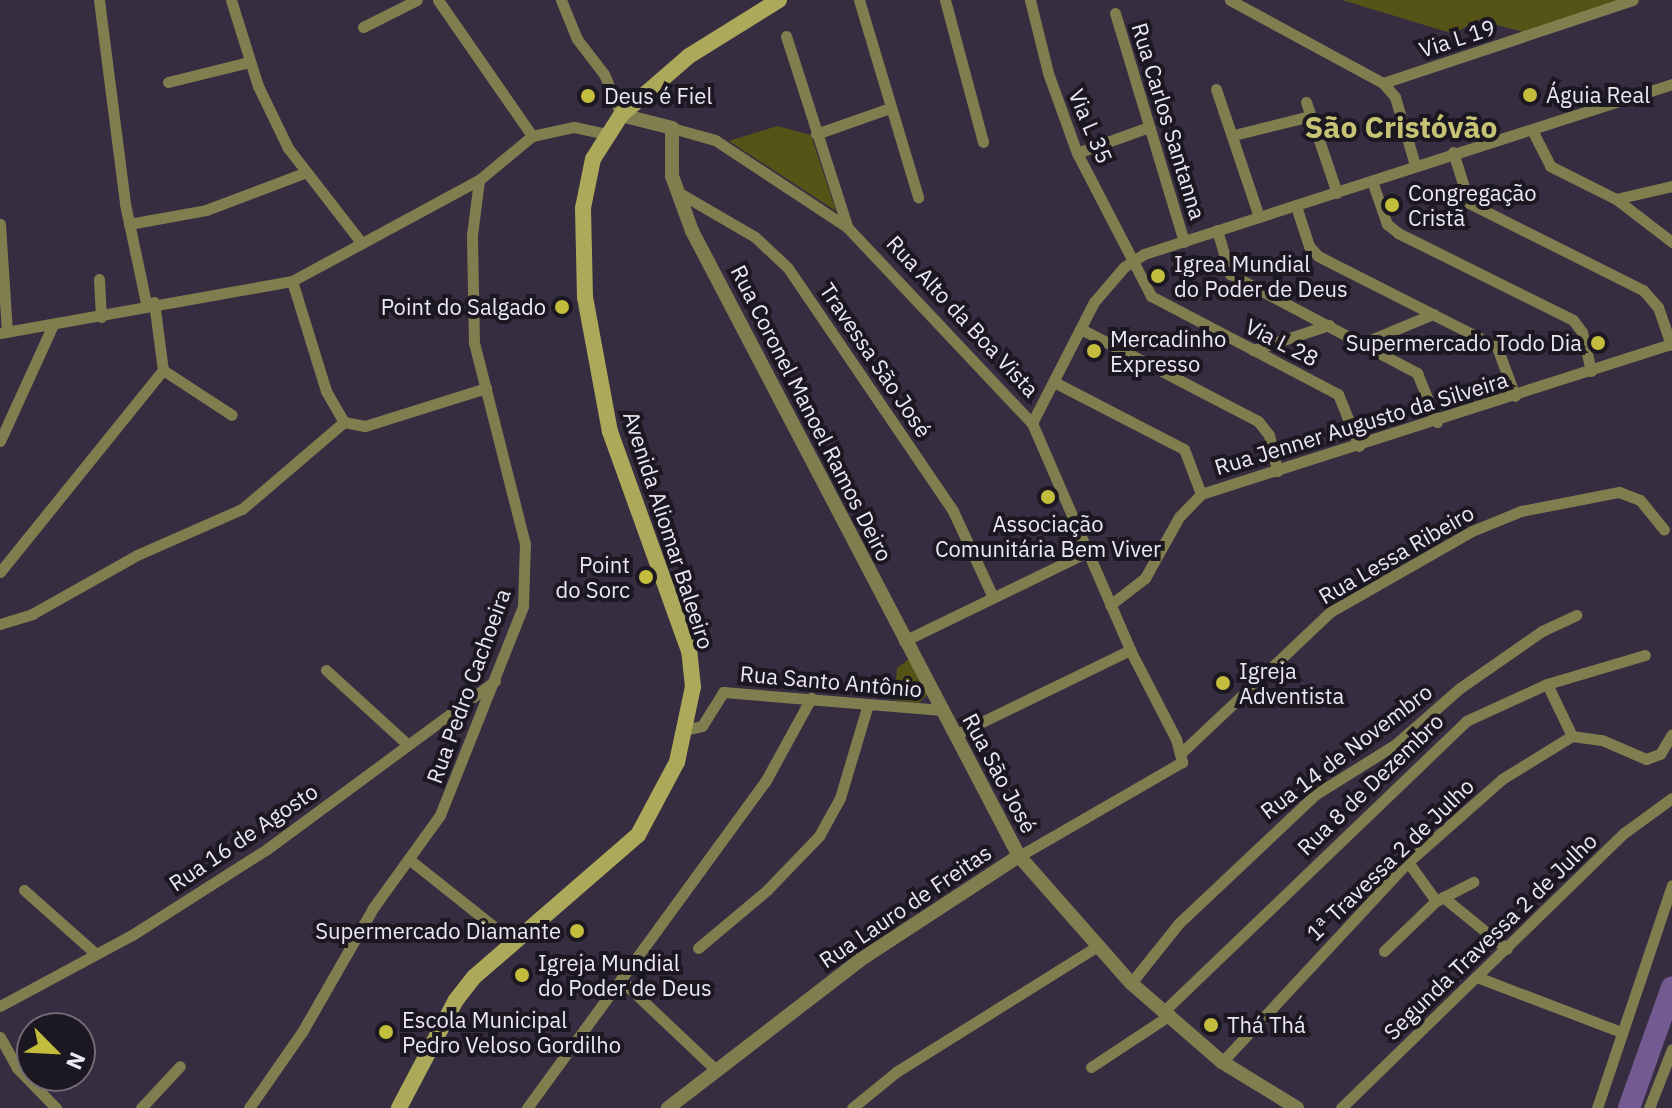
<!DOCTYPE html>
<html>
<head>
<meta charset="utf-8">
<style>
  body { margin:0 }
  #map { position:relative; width:1672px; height:1108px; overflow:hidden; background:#362d41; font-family:"IBM Plex Sans",sans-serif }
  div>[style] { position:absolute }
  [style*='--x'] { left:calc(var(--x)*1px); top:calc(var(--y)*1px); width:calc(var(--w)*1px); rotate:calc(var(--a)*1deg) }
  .green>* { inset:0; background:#565317 }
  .river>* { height:22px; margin:-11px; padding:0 11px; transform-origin:11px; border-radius:11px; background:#735a91 }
  .minor>* { height:11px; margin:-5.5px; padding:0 5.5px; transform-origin:5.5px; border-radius:5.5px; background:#807e4f }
  .tertiary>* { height:14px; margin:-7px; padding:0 7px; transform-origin:7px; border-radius:7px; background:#807e4f }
  .secondary>* { height:16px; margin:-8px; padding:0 8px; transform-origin:8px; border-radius:8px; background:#aca95a }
  .dots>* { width:22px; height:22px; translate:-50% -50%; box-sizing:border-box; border:4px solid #1c1821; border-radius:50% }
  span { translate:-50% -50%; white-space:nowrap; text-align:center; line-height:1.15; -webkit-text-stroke:8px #1c1821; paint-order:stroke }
  .street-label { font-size:22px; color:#ede8f5 }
  .poi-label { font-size:22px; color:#ede8f5 }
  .left { translate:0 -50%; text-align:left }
  .right { translate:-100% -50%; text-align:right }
  .district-label { font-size:30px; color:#c6c375; font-weight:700 }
  .north { position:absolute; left:16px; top:1012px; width:80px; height:80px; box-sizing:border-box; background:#1c1821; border:2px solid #706b76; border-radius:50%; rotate:114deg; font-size:22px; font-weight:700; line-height:32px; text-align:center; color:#ede8f5 }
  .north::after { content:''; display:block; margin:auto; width:28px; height:36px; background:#c3bd3e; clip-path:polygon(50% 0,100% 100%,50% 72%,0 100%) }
</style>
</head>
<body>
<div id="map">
  <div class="green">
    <div style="clip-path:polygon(1342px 0,1640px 0,1524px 32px,1477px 20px,1454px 34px)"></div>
    <div style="clip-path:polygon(777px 126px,811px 135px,836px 211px,729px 141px)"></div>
    <div style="clip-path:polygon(909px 659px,927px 695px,919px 703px,894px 700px,897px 668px)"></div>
  </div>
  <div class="river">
    <div style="--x:1629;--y:1108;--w:128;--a:-70.4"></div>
  </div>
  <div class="minor">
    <div style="--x:99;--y:0;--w:206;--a:82.7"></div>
    <div style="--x:125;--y:204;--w:101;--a:78"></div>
    <div style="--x:231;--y:0;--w:90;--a:72.6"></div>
    <div style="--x:258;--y:86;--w:69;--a:64.2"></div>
    <div style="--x:288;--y:148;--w:119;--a:52.2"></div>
    <div style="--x:438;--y:0;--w:165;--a:55.3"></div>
    <div style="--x:561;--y:0;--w:42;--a:67.7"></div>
    <div style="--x:577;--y:39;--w:44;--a:52.4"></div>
    <div style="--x:604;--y:74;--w:44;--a:67.5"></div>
    <div style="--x:859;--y:0;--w:206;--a:73.3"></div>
    <div style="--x:945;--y:0;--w:147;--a:75"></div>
    <div style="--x:1030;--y:0;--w:75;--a:76.1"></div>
    <div style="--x:1048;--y:73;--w:85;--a:70.1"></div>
    <div style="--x:1077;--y:153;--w:161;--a:62.6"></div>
    <div style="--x:1151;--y:296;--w:211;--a:27.7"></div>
    <div style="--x:1338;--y:394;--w:56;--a:68"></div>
    <div style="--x:1230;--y:0;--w:174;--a:28.5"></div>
    <div style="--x:1383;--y:83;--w:18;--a:49"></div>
    <div style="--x:1395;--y:97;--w:71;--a:73.6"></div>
    <div style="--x:1115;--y:13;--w:239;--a:73.2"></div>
    <div style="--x:363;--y:27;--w:60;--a:-26.6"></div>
    <div style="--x:786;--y:36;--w:200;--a:72.2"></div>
    <div style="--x:168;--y:82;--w:83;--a:-13.9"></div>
    <div style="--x:1383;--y:83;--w:263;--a:-18.4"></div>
    <div style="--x:1216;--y:89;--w:135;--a:71.4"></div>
    <div style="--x:1306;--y:102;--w:96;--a:71.2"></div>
    <div style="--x:672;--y:128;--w:45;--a:15.6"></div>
    <div style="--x:715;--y:140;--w:158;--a:33.4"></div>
    <div style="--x:847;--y:227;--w:270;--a:46.7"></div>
    <div style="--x:1032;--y:423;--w:247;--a:66.6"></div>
    <div style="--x:1130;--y:650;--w:100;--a:62.7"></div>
    <div style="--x:1176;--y:739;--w:24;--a:75"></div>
    <div style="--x:1182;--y:762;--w:188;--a:150"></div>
    <div style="--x:1533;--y:132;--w:38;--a:63"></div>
    <div style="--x:1550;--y:166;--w:74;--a:26.6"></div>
    <div style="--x:1616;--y:199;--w:71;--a:37.5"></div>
    <div style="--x:816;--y:134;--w:78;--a:-19.4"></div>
    <div style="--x:1234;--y:135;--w:78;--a:-14"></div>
    <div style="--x:1453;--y:152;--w:53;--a:72.6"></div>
    <div style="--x:1469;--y:203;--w:195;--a:26.6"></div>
    <div style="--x:1643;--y:290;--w:23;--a:49"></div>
    <div style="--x:1658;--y:307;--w:40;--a:71.1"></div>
    <div style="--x:1077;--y:153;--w:77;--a:-19.9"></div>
    <div style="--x:1372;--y:181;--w:46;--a:70.8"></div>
    <div style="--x:1387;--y:224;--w:14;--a:39"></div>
    <div style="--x:1398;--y:233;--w:195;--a:26.4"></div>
    <div style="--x:1573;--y:320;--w:15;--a:53"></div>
    <div style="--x:1582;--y:332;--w:40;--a:77"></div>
    <div style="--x:676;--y:191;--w:91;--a:30.2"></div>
    <div style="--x:755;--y:237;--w:45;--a:43.2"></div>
    <div style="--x:788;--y:268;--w:294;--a:55.8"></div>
    <div style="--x:953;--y:511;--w:95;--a:65.1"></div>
    <div style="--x:1616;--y:199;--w:57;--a:-13.1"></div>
    <div style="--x:1296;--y:206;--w:42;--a:72"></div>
    <div style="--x:1309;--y:246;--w:13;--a:48"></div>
    <div style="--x:1318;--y:256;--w:201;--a:26.9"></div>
    <div style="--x:1497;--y:347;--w:52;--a:69.8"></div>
    <div style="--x:0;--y:224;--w:108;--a:86.3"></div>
    <div style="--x:129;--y:224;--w:78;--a:-10.3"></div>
    <div style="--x:206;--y:210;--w:105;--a:-20.7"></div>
    <div style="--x:1217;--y:230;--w:46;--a:73.5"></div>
    <div style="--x:1230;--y:274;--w:212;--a:27.9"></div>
    <div style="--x:1417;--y:373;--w:53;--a:67.8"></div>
    <div style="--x:99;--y:279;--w:38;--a:87"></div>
    <div style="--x:292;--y:281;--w:115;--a:72.8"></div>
    <div style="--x:326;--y:391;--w:36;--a:60"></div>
    <div style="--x:154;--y:302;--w:69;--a:82.5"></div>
    <div style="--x:163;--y:370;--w:82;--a:33.1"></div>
    <div style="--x:1081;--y:329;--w:199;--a:27.5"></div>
    <div style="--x:1258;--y:421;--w:18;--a:52"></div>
    <div style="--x:1269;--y:435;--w:37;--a:77"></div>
    <div style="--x:0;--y:333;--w:297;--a:-10.1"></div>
    <div style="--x:292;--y:281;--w:213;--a:-28.4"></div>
    <div style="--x:1363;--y:343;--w:76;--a:-22.5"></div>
    <div style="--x:1253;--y:350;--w:80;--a:-18.2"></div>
    <div style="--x:1056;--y:383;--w:144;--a:27.3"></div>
    <div style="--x:1184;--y:449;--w:48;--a:69.3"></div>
    <div style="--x:344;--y:422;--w:21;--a:11"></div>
    <div style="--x:365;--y:426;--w:127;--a:-17.4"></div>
    <div style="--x:1032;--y:423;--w:136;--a:-62.9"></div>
    <div style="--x:1094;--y:302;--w:46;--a:-49.4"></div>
    <div style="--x:1124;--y:267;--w:24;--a:-33"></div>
    <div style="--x:1144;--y:254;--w:555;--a:-17.85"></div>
    <div style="--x:0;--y:441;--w:125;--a:-65.5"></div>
    <div style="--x:0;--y:572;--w:260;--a:-51.1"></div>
    <div style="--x:1110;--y:605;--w:44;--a:-37.6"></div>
    <div style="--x:1145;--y:578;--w:70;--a:-60.9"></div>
    <div style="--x:1179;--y:517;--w:32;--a:-46"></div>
    <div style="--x:1201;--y:494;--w:494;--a:-17.7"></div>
    <div style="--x:0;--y:624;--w:34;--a:-17"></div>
    <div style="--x:32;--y:614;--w:120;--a:-29.3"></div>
    <div style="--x:137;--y:555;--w:115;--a:-23.7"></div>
    <div style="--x:242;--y:509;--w:134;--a:-40.5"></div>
    <div style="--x:904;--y:641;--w:203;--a:-25.9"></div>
    <div style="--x:326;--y:670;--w:111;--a:42.4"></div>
    <div style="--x:1547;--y:684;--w:58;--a:64.3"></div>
    <div style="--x:688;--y:729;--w:14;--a:-12"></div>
    <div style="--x:702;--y:726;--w:40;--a:-58"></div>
    <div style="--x:723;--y:692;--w:220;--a:4.7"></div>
    <div style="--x:955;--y:735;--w:195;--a:-25.9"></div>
    <div style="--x:1180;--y:754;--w:207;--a:-43.4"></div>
    <div style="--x:1330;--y:612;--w:163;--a:-29.7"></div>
    <div style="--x:1472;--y:531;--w:53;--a:-22.2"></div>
    <div style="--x:1521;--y:511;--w:100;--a:-11"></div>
    <div style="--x:1619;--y:492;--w:22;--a:21"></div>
    <div style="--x:1640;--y:500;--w:38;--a:51"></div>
    <div style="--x:410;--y:860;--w:132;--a:38.5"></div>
    <div style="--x:1408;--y:862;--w:48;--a:54.3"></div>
    <div style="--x:24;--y:890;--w:95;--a:41.6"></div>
    <div style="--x:1443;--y:897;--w:82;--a:39.1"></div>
    <div style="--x:698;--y:948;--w:90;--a:-40"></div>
    <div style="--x:767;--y:890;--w:75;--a:-46.1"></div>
    <div style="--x:819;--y:836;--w:43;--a:-61.1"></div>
    <div style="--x:840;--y:798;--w:98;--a:-73.4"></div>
    <div style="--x:1384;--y:951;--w:72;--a:-43.9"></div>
    <div style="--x:1436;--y:901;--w:42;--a:-27.2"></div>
    <div style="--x:1477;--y:977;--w:154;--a:20.9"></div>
    <div style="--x:623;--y:982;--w:128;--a:43.4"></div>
    <div style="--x:1131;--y:983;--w:77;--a:-51.3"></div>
    <div style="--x:1179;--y:923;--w:188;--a:-43.3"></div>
    <div style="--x:1316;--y:794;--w:94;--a:-32"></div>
    <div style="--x:1396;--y:744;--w:85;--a:-41.2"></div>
    <div style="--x:1460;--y:688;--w:100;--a:-34.8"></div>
    <div style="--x:1542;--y:631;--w:38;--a:-25"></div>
    <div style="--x:0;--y:1006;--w:150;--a:-28.3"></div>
    <div style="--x:132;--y:935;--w:160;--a:-32.5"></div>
    <div style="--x:267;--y:849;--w:283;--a:-36.4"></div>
    <div style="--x:1165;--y:1010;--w:417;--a:-43.8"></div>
    <div style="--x:1466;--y:721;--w:89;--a:-24.6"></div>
    <div style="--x:1547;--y:684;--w:102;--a:-16.5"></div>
    <div style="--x:0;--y:1037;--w:35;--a:61"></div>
    <div style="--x:17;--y:1068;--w:56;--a:45.7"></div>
    <div style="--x:1222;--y:1062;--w:273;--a:-47.1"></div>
    <div style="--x:1408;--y:862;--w:125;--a:-41.4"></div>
    <div style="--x:1502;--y:779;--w:82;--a:-31.6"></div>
    <div style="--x:1572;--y:736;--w:30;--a:8"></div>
    <div style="--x:1602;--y:740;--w:48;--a:23.4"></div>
    <div style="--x:1646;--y:759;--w:15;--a:-20"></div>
    <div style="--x:1660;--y:754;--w:23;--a:-59"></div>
    <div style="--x:1091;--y:1067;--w:95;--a:-33.4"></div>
    <div style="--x:141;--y:1108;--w:57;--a:-47.1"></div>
    <div style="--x:249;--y:1108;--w:93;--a:-55.1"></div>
    <div style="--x:302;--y:1032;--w:143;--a:-60.2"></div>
    <div style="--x:373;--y:908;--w:115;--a:-54.2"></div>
    <div style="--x:440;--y:815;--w:225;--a:-68.3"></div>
    <div style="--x:523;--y:606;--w:62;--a:-88.2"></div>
    <div style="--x:525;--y:544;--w:207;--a:-104.2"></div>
    <div style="--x:474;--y:343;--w:108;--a:-91.1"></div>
    <div style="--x:472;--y:235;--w:55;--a:-82.7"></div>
    <div style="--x:479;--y:180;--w:69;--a:-39.7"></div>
    <div style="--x:532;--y:136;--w:43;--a:-12.1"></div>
    <div style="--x:574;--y:127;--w:34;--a:12"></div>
    <div style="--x:527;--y:1108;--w:404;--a:-53.9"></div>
    <div style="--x:765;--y:782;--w:96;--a:-61.3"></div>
    <div style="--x:852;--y:1108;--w:57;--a:-39.3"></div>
    <div style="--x:896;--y:1072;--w:236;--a:-32"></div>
    <div style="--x:1341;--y:1108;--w:395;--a:-44.2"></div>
    <div style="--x:1624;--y:833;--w:59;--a:-36.1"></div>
    <div style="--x:1597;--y:1108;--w:235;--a:-71.4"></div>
    <div style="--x:1649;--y:1108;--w:63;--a:-68.7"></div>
  </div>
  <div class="tertiary">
    <div style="--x:621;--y:115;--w:53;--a:14.3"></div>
    <div style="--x:672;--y:128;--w:48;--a:90"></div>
    <div style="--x:672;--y:176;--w:59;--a:70"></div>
    <div style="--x:692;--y:231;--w:705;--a:62.38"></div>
    <div style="--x:1019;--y:856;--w:169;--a:48.6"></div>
    <div style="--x:1131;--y:983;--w:121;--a:41"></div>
    <div style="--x:1222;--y:1062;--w:88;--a:31.5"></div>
    <div style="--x:668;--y:1108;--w:242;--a:-37.6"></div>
    <div style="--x:860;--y:960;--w:190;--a:-33.2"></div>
  </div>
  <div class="secondary">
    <div style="--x:399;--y:1108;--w:122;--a:-62.2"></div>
    <div style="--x:456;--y:1000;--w:29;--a:-52"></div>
    <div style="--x:474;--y:977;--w:217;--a:-40.9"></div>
    <div style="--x:638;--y:835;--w:83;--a:-61.9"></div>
    <div style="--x:677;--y:762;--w:77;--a:-78"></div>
    <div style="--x:693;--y:687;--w:36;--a:-96"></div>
    <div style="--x:689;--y:651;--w:233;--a:-109.8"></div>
    <div style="--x:610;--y:432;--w:137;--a:-100.5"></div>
    <div style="--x:585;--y:297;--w:89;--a:-91.3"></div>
    <div style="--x:583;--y:208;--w:50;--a:-78.5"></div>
    <div style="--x:593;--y:159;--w:52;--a:-57.5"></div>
    <div style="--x:621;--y:115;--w:90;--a:-40.9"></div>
    <div style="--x:689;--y:56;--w:106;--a:-31.9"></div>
  </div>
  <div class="dots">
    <div style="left:1530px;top:95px;background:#c3bd3e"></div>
    <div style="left:588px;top:96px;background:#c3bd3e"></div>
    <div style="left:1392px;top:205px;background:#c3bd3e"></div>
    <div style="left:1158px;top:276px;background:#c3bd3e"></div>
    <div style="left:562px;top:307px;background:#c3bd3e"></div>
    <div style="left:1598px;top:343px;background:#c3bd3e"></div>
    <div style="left:1094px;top:351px;background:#c3bd3e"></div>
    <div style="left:1048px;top:497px;background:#c3bd3e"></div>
    <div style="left:646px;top:577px;background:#c3bd3e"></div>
    <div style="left:1223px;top:683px;background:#c3bd3e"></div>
    <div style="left:577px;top:931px;background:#c3bd3e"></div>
    <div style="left:522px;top:975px;background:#c3bd3e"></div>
    <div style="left:1211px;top:1025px;background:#c3bd3e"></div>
    <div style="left:386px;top:1032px;background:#c3bd3e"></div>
  </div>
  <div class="street-label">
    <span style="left:1457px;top:38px;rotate:-18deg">Via L 19</span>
    <span style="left:1169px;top:121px;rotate:73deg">Rua Carlos Santanna</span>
    <span style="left:1091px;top:126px;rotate:67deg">Via L 35</span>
    <span style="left:963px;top:316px;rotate:47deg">Rua Alto da Boa Vista</span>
    <span style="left:1282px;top:342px;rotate:27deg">Via L 28</span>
    <span style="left:876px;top:360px;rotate:56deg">Travessa São José</span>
    <span style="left:812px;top:413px;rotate:63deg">Rua Coronel Manoel Ramos Deiro</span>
    <span style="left:1361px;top:423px;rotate:-17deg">Rua Jenner Augusto da Silveira</span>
    <span style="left:669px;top:530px;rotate:72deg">Avenida Aliomar Baleeiro</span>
    <span style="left:1396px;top:554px;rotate:-30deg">Rua Lessa Ribeiro</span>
    <span style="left:831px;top:681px;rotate:5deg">Rua Santo Antônio</span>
    <span style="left:468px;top:686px;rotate:-70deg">Rua Pedro Cachoeira</span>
    <span style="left:1346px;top:751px;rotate:-37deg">Rua 14 de Novembro</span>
    <span style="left:1000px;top:773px;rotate:62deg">Rua São José</span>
    <span style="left:1370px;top:784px;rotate:-44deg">Rua 8 de Dezembro</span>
    <span style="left:243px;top:837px;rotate:-34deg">Rua 16 de Agosto</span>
    <span style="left:1390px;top:859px;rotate:-44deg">1ª Travessa 2 de Julho</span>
    <span style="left:905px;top:906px;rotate:-34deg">Rua Lauro de Freitas</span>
    <span style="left:1490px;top:936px;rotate:-44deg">Segunda Travessa 2 de Julho</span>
  </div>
  <div class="poi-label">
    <span class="left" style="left:1546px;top:95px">Águia Real</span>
    <span class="left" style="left:604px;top:96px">Deus é Fiel</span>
    <span class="left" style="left:1408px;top:205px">Congregação<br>Cristã</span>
    <span class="left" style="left:1174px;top:276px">Igrea Mundial<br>do Poder de Deus</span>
    <span class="right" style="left:546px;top:307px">Point do Salgado</span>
    <span class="left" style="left:1110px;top:351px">Mercadinho<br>Expresso</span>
    <span class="right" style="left:1582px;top:343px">Supermercado Todo Dia</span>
    <span style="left:1048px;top:536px">Associação<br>Comunitária Bem Viver</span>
    <span class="right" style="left:630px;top:577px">Point<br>do Sorc</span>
    <span class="left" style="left:1239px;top:683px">Igreja<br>Adventista</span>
    <span class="right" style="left:561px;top:931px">Supermercado Diamante</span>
    <span class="left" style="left:538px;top:975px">Igreja Mundial<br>do Poder de Deus</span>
    <span class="left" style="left:402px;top:1032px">Escola Municipal<br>Pedro Veloso Gordilho</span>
    <span class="left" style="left:1227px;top:1025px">Thá Thá</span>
  </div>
  <div class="district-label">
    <span style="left:1401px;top:127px">São Cristóvão</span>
  </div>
  <div class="north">N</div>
</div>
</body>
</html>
